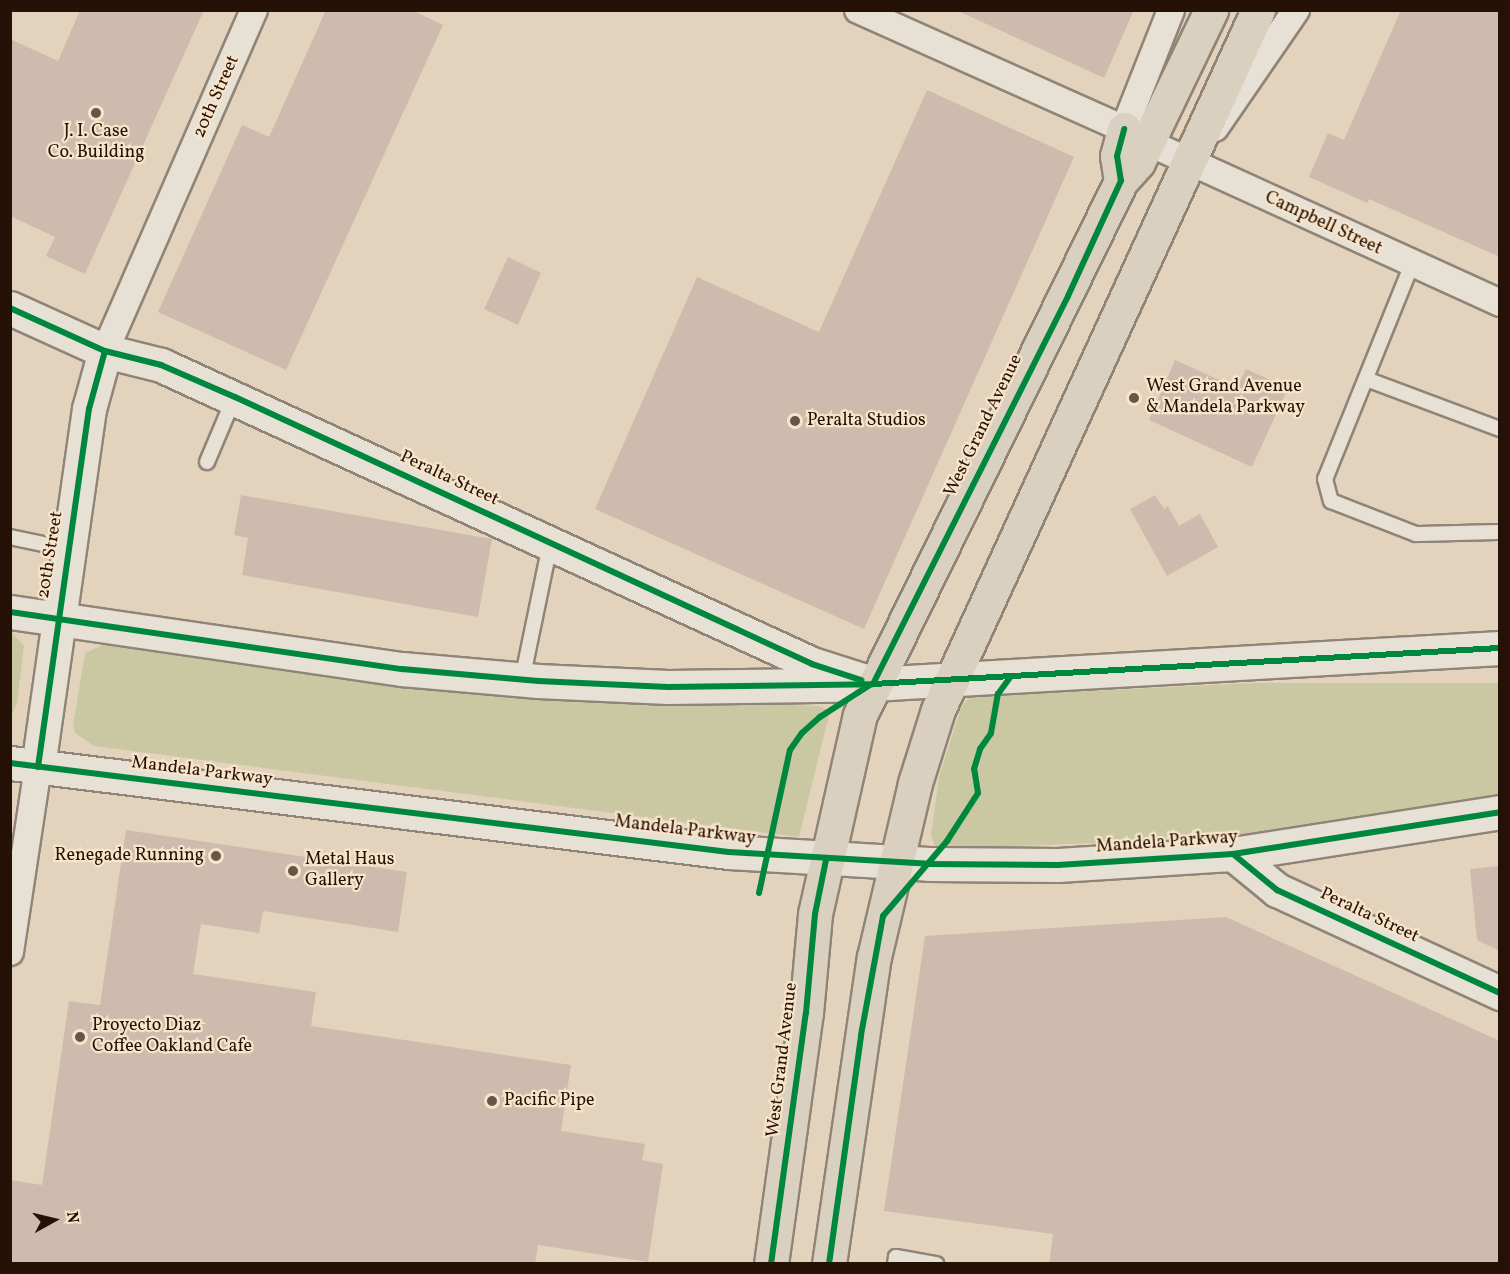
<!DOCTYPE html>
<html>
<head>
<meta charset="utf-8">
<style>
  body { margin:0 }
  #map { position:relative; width:1510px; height:1274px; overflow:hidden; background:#e3d3bc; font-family:Vollkorn,serif }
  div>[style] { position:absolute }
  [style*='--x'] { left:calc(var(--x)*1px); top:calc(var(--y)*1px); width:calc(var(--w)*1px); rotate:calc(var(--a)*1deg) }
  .green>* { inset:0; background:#cac8a3 }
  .building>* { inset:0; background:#cfbbad }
  .roads { filter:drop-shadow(2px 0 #908476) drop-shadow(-2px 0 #908476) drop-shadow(0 2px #908476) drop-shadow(0 -2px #908476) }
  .service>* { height:14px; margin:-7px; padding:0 7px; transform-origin:7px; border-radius:7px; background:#e7e0d5 }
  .minor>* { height:26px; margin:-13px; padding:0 13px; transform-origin:13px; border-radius:13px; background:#e7e0d5 }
  .tertiary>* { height:33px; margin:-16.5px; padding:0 16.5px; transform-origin:16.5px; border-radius:16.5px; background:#e7e0d5 }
  .secondary>* { height:33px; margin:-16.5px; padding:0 16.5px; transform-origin:16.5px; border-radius:16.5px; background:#e7e0d5 }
  .primary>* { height:33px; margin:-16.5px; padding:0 16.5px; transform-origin:16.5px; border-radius:16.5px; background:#dad0bf }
  .cycleway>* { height:6px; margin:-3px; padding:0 3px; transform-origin:3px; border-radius:3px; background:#00873e }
  .dots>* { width:16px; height:16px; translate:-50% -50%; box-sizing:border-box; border:3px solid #f7e4ca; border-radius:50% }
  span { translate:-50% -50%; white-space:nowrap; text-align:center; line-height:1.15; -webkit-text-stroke:4.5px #f7e4ca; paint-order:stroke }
  .street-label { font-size:18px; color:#261106 }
  .poi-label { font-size:18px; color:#261106 }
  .left { translate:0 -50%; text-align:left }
  .right { translate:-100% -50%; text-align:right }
  .frame { position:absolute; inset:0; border:12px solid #261106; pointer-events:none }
  .north { position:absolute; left:24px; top:1190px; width:60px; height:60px; -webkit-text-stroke:4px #f7e4ca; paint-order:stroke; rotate:82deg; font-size:16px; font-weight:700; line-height:24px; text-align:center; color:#261106 }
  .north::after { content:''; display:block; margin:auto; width:21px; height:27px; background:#261106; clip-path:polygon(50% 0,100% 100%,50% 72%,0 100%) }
</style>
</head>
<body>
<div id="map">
  <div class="green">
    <div style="clip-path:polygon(11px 631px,24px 646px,17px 703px,11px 717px)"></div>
    <div style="clip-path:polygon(103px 645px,504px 695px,819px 706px,830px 711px,799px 837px,94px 746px,75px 733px,73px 725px,85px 653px)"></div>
    <div style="clip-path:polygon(1253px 683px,1499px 683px,1499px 796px,1229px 838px,936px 849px,931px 835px,939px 777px,961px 708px,969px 697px)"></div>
  </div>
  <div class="building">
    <div style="clip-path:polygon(80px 10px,204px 10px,85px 274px,46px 256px,55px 237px,10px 216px,10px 39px,58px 61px)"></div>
    <div style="clip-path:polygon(326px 10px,412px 10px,443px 25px,286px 370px,158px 312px,242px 125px,269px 137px)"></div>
    <div style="clip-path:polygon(956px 10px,1134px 10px,1104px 78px)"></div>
    <div style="clip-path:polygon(1401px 10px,1500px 10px,1500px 257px,1369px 199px,1367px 203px,1309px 177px,1328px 133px,1344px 140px)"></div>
    <div style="clip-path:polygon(927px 90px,1074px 157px,864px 629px,595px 509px,697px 277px,819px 332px)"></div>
    <div style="clip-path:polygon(508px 257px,541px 273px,518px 325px,484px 309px)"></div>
    <div style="clip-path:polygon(1175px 360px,1237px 388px,1246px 369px,1288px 388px,1252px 467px,1149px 420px)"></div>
    <div style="clip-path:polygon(241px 495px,492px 539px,478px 617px,242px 575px,248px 538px,234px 535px)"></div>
    <div style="clip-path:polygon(1155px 495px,1164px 509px,1168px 506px,1179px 526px,1200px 514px,1218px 547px,1167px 576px,1130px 509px)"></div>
    <div style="clip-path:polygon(126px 830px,407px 872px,398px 932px,263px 911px,259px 933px,201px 924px,193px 974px,316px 992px,311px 1026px,571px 1065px,561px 1131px,645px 1144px,642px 1160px,663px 1164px,648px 1262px,538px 1245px,535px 1264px,10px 1264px,10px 1180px,42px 1185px,69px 1001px,100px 1005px)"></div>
    <div style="clip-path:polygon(1500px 866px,1500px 951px,1477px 940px,1470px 869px)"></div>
    <div style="clip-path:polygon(1226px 917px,1500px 1041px,1500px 1264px,1049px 1264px,1053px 1234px,884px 1211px,925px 936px)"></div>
  </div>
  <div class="roads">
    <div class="service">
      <div style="--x:1412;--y:264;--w:232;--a:112"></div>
      <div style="--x:1325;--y:479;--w:23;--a:75"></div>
      <div style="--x:1331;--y:501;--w:91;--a:21.2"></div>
      <div style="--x:1416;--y:534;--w:84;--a:-1.4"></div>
      <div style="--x:1366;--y:379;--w:143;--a:20.5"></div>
      <div style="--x:207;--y:462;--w:69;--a:-67.1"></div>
      <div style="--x:10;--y:537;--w:58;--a:11.9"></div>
      <div style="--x:522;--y:680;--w:138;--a:-78.3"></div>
      <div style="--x:895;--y:1264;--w:7;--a:-82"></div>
      <div style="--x:896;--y:1257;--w:41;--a:9.9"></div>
    </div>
    <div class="minor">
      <div style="--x:858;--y:10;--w:291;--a:24.1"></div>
      <div style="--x:1124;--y:129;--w:128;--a:-68.4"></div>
      <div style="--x:1215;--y:128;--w:143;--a:-55.5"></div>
      <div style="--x:1147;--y:142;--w:388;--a:24.5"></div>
      <div style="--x:105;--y:351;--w:372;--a:-66.4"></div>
      <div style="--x:10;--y:952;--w:187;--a:-81.4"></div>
    </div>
    <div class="tertiary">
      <div style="--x:10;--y:308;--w:104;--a:24.4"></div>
      <div style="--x:105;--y:351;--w:58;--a:14"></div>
      <div style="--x:161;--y:365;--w:716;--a:24.67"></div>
      <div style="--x:812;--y:664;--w:59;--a:17.8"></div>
      <div style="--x:38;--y:767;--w:362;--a:-81.9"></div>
      <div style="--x:89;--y:409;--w:60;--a:-74.6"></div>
      <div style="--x:1233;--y:854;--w:57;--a:39.3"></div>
      <div style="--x:1277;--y:890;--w:246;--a:24.8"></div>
    </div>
    <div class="secondary">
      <div style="--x:10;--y:612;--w:396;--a:8.3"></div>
      <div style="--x:402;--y:669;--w:137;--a:5"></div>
      <div style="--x:538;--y:681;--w:130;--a:2.6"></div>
      <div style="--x:668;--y:687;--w:205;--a:-0.8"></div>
      <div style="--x:873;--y:684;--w:628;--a:-3.29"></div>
      <div style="--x:10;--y:763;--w:724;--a:7.06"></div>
      <div style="--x:729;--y:852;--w:200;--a:3.4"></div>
      <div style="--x:929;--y:864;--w:129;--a:0.4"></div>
      <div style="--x:1058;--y:865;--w:175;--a:-3.6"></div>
      <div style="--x:1233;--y:854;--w:270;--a:-8.9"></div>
    </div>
    <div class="primary">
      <div style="--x:1121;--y:181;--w:25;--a:-99"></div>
      <div style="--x:1117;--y:156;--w:28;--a:-75"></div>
      <div style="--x:771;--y:1264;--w:253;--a:-82.1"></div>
      <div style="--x:806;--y:1013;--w:99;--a:-84.8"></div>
      <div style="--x:815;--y:914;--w:204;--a:-77.3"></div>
      <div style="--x:860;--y:715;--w:594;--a:-63.95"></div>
      <div style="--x:1121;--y:181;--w:25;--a:-48"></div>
      <div style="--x:1138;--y:162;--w:169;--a:-64.3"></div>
      <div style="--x:829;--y:1264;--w:310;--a:-81.7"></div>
      <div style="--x:874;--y:957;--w:179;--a:-76.7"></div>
      <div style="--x:915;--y:783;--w:77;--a:-72.5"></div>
      <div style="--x:938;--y:710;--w:770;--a:-65.43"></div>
    </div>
  </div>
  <div class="cycleway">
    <div style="--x:10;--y:308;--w:104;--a:24.4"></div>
    <div style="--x:105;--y:351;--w:58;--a:14"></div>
    <div style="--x:161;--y:365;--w:81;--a:23.4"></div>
    <div style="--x:235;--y:397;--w:636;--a:24.83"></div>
    <div style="--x:812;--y:664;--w:52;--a:18.1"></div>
    <div style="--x:10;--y:612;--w:396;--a:8.3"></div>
    <div style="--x:402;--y:669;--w:137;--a:5"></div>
    <div style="--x:538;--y:681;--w:130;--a:2.6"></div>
    <div style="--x:668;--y:687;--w:205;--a:-0.8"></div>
    <div style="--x:873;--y:684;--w:628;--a:-3.29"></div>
    <div style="--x:873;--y:684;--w:434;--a:-63.3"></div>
    <div style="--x:1068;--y:296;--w:127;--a:-65.3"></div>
    <div style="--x:1121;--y:181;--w:25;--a:-99"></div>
    <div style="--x:1117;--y:156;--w:28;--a:-75"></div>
    <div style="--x:10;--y:763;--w:724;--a:7.06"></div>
    <div style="--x:729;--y:852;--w:200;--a:3.4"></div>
    <div style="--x:929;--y:864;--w:129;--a:0.4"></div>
    <div style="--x:1058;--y:865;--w:175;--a:-3.6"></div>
    <div style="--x:1233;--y:854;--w:270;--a:-8.9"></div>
    <div style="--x:38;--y:767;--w:362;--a:-81.9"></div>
    <div style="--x:89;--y:409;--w:60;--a:-74.6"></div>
    <div style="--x:1233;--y:854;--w:57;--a:39.3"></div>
    <div style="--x:1277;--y:890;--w:246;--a:24.8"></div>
    <div style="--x:759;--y:893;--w:146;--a:-77.8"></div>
    <div style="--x:790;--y:750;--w:21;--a:-55"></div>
    <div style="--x:802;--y:733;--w:24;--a:-42"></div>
    <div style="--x:820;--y:717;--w:59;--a:-32.6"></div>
    <div style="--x:771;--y:1264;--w:253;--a:-82.1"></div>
    <div style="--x:806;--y:1013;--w:99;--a:-84.8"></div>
    <div style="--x:815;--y:914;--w:55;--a:-78.5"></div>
    <div style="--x:829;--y:1264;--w:231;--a:-82"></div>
    <div style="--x:861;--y:1035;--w:121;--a:-79.5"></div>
    <div style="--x:883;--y:916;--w:99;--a:-49.5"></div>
    <div style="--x:947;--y:841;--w:57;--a:-57.1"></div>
    <div style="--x:978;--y:793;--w:24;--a:-99"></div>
    <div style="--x:974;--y:769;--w:21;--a:-73"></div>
    <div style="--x:980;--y:749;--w:19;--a:-55"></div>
    <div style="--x:991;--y:733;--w:40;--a:-80"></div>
    <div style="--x:998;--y:694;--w:22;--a:-54"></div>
  </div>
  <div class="dots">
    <div style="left:96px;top:113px;background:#685546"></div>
    <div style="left:1134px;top:398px;background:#685546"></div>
    <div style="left:795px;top:421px;background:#685546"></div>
    <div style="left:216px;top:856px;background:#685546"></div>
    <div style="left:293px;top:871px;background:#685546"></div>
    <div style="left:80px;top:1037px;background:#685546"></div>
    <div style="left:492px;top:1101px;background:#685546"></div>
  </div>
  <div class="street-label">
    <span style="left:217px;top:97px;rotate:-66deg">20th Street</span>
    <span style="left:1323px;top:224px;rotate:25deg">Campbell Street</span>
    <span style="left:984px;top:426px;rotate:-64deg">West Grand Avenue</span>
    <span style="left:449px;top:479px;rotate:25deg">Peralta Street</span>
    <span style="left:51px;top:555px;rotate:-81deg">20th Street</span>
    <span style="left:202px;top:772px;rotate:7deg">Mandela Parkway</span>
    <span style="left:685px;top:831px;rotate:7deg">Mandela Parkway</span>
    <span style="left:1167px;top:843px;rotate:-4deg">Mandela Parkway</span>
    <span style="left:1369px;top:916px;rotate:25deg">Peralta Street</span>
    <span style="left:783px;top:1060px;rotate:-83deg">West Grand Avenue</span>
  </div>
  <div class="poi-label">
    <span style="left:96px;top:143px">J. I. Case<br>Co. Building</span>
    <span class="left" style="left:1146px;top:398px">West Grand Avenue<br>&amp; Mandela Parkway</span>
    <span class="left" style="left:807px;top:421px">Peralta Studios</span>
    <span class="right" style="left:204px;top:856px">Renegade Running</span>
    <span class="left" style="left:305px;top:871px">Metal Haus<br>Gallery</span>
    <span class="left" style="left:92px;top:1037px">Proyecto Diaz<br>Coffee Oakland Cafe</span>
    <span class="left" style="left:504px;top:1101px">Pacific Pipe</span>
  </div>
  <div class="frame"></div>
  <div class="north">N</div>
</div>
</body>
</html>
